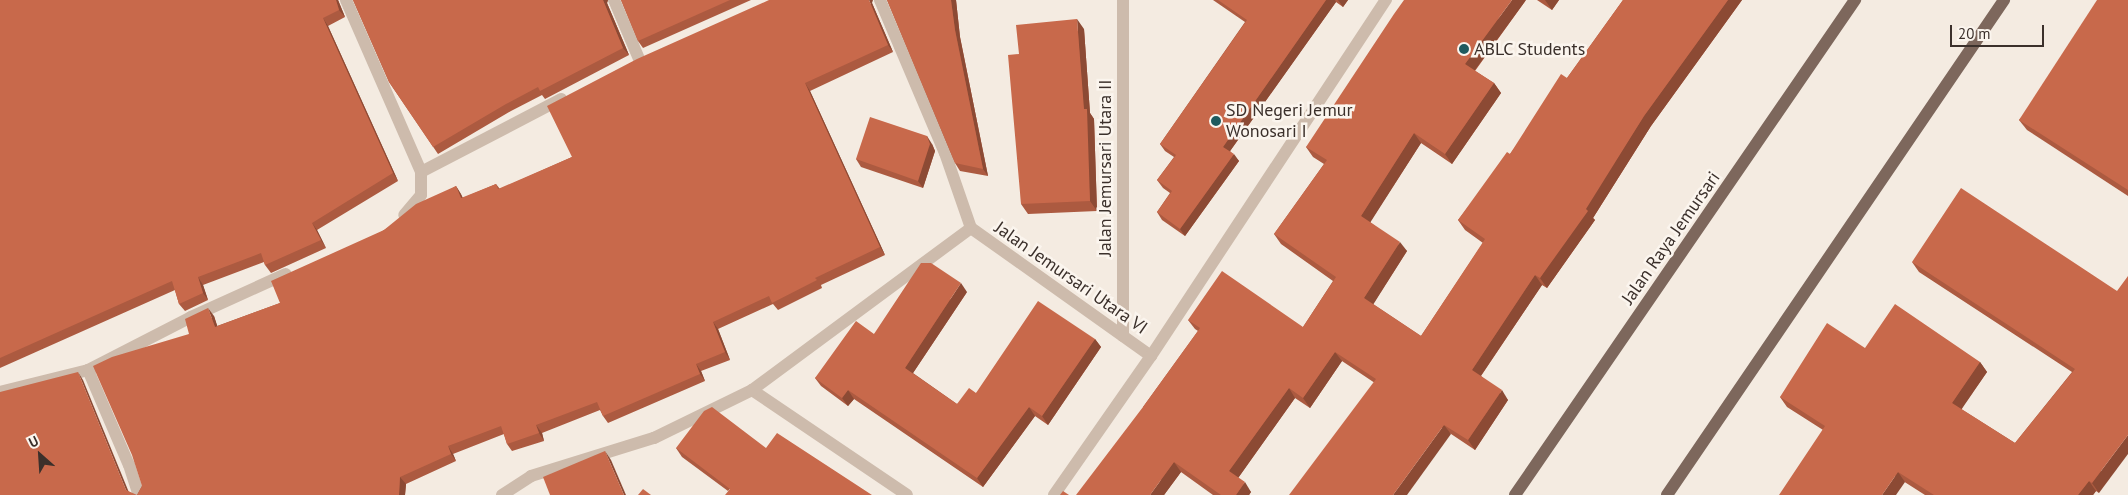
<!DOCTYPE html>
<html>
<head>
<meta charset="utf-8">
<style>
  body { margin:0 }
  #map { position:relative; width:2128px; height:495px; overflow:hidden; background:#f4ebe1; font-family:"PT Sans",sans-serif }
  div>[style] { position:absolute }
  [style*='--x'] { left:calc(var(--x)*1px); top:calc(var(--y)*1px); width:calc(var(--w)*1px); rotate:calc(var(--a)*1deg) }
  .minor>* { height:12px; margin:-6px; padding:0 6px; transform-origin:6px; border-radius:6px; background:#cdbbac }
  .primary>* { height:12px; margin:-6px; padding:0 6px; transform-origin:6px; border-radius:6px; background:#7d675c }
  .wall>* { inset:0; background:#ac5a40 }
  .shaded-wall>* { inset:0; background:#8c4a34 }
  .building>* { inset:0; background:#c8694b }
  .dots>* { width:14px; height:14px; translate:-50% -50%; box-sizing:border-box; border:2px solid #fbf5ee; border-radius:50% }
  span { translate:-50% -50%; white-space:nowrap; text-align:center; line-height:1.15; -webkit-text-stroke:5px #fbf5ee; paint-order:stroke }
  .poi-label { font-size:18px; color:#3b302b }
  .left { translate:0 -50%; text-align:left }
  .street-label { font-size:18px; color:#3b302b }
  .north { position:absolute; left:15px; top:430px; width:50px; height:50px; -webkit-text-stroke:4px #fbf5ee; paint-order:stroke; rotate:334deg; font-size:14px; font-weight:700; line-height:20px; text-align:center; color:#3b302b }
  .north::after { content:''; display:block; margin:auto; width:18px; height:22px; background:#3b302b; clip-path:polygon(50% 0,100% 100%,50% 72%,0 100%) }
  .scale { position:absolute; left:1950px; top:25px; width:94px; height:22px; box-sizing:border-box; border:2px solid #3b302b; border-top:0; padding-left:6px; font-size:15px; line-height:18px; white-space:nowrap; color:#3b302b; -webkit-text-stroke:4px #fbf5ee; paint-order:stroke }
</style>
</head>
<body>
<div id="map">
  <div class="minor">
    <div style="--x:346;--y:0;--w:188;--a:66.4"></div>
    <div style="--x:421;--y:172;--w:23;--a:90"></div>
    <div style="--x:421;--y:195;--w:26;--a:130"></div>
    <div style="--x:614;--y:0;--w:64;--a:67"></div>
    <div style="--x:880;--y:0;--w:166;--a:67"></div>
    <div style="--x:945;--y:153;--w:79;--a:70.9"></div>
    <div style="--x:1123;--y:0;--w:336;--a:90"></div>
    <div style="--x:421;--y:172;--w:158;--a:-27.5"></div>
    <div style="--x:971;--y:228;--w:221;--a:35.4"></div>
    <div style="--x:88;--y:370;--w:103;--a:66.7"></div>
    <div style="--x:129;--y:465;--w:32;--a:72"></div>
    <div style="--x:752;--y:390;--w:187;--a:34.1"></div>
    <div style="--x:0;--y:392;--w:91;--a:-14"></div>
    <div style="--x:88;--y:370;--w:116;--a:-27.2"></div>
    <div style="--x:191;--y:317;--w:104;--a:-24.4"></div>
    <div style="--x:502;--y:495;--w:35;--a:-33"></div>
    <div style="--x:531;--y:476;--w:129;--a:-17.2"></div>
    <div style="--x:654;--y:438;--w:109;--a:-26.1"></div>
    <div style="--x:752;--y:390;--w:272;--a:-36.5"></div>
    <div style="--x:1054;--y:495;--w:169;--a:-55.1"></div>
    <div style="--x:1151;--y:356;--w:427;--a:-56.6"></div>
  </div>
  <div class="primary">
    <div style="--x:1515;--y:495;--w:601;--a:-55.52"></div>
    <div style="--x:1667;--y:495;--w:599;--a:-55.75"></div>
  </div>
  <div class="wall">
    <div style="clip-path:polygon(0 0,338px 0,345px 17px,328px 26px,398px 181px,317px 230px,326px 248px,271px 273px,265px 265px,264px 262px,203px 285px,208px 300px,185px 311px,179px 304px,175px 290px,0 368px)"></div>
    <div style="clip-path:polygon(353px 0,608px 0,607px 3px,629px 55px,545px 99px,542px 95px,511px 111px,438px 154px,389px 82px)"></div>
    <div style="clip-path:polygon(621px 0,751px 0,643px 48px,638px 41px)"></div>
    <div style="clip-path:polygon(887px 0,956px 0,960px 37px,988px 176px,960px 171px,955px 163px)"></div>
    <div style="clip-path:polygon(1213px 0,1348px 0,1343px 7px,1336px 2px,1230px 151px,1239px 161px,1185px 236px,1162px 220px,1157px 212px,1170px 193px,1163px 188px,1157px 180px,1174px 157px,1165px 151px,1160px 144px,1245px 22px)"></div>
    <div style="clip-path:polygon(1526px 0,1475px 71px,1494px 83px,1501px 93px,1452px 164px,1421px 143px,1370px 222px,1407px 251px,1373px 304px,1421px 336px,1483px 243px,1465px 230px,1458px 220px,1510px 154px,1567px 78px,1623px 0,1742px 0,1651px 126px,1593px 218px,1595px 220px,1547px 288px,1542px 285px,1481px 376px,1508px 400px,1475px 450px,1342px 361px,1310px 408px,1295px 398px,1238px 478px,1251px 492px,1249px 495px,1213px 495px,1181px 472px,1164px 495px,1143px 407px,1198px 331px,1195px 329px,1188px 320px,1303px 327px,1333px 281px,1281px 244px,1274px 234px,1324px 164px,1313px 157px,1306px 147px)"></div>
    <div style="clip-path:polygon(1537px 0,1559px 0,1552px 10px)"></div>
    <div style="clip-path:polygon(2128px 0,2128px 196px,2027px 130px,2019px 120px)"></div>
    <div style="clip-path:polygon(872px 3px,893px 52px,810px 91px,885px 255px,821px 285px,822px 288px,778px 310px,773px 304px,718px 329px,730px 360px,701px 371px,705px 381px,608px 423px,603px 416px,600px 410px,542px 433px,544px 441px,512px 451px,507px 444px,504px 434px,453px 454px,456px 461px,406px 484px,405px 495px,137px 495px,142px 486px,189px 334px,214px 316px,217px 326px,280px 303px,384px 230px,456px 186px,463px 198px,496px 184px,500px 189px,572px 157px)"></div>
    <div style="clip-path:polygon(1084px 29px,1090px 113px,1094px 119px,1097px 211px,1028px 214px,1021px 204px,1019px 54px)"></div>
    <div style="clip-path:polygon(932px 144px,935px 151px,923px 188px,861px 167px,856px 159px)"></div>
    <div style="clip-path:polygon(1912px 262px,2117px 291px,2099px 493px,2096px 491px,2093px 495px,1925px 495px,1787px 407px,1780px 397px,1865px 348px,1980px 362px,1987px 372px,1961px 409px,2015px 443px,2072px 372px,1919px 272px)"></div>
    <div style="clip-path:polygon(967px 292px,913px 373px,957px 404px,976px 393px,1095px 339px,1101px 347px,1048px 425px,1035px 416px,983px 487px,854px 399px,848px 406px,821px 386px,815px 378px,874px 334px)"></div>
    <div style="clip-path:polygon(676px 448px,766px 448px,728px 491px,682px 457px)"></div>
  </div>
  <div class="shaded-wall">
    <div style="clip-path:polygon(336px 0,338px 0,345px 17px,339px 10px)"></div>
    <div style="clip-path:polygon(603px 0,608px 0,607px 3px,629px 55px,623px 48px)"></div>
    <div style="clip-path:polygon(869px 0,873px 0,872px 3px,893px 52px,888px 45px)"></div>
    <div style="clip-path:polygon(951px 0,956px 0,960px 37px,988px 176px,983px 169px,955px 30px)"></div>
    <div style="clip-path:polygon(1326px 0,1335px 0,1336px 2px,1228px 154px,1223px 147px)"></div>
    <div style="clip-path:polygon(1338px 0,1348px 0,1343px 7px)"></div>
    <div style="clip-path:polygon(1512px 0,1526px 0,1472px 74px,1465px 64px)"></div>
    <div style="clip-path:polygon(1545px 0,1559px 0,1552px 10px)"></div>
    <div style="clip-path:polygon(1728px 0,1742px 0,1651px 126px,1593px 218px,1595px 220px,1547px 288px,1540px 278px,1644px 116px)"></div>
    <div style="clip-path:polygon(323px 18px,328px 26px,398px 181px,393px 173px)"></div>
    <div style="clip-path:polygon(1077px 19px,1084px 29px,1090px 113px,1094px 119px,1097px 211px,1090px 201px)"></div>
    <div style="clip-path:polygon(805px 83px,810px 91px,885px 255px,880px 247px)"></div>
    <div style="clip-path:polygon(1494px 83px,1501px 93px,1452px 164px,1445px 154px)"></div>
    <div style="clip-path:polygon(1414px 133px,1421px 143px,1368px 226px,1361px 216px)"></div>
    <div style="clip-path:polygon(927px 136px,932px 144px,935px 151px,923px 188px,918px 181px)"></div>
    <div style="clip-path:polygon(1234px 154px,1239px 161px,1185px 236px,1180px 229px)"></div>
    <div style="clip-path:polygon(456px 186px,461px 194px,466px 206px,461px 198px)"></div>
    <div style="clip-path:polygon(312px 223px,317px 230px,326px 248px,321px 240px)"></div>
    <div style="clip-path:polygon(1400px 242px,1407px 251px,1371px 308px,1364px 298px)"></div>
    <div style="clip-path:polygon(1535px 275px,1542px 285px,1478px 380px,1472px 370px)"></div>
    <div style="clip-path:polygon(198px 277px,203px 285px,208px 300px,203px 293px)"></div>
    <div style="clip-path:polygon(961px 283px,967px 292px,911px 376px,905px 368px)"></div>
    <div style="clip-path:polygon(208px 308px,214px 316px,220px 334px,215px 327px)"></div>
    <div style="clip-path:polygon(713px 322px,718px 329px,730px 360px,725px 352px)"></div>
    <div style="clip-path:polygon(1095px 339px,1101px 347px,1048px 425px,1042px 416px)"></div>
    <div style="clip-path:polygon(1335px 352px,1342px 361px,1310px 408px,1303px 398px)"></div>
    <div style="clip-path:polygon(1980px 362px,1987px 372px,1959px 413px,1952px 403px)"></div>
    <div style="clip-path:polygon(696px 364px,701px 371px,705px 381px,700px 374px)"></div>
    <div style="clip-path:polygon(78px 372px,83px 380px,130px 495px,126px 490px)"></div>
    <div style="clip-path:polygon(1289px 388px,1295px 398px,1236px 481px,1229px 471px)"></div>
    <div style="clip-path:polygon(848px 390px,854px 399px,848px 406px,842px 398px)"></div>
    <div style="clip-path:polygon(1502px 390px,1508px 400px,1475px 450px,1468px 440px)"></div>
    <div style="clip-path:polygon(1029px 407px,1035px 416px,983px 487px,977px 478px)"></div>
    <div style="clip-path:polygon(536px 425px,542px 433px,544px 441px,539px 433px)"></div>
    <div style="clip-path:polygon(1444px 425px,1451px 434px,1407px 495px,1393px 495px)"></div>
    <div style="clip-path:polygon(2128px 435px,2128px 454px,2099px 493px,2092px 483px)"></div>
    <div style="clip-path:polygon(448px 446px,453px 454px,456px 461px,451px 454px)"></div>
    <div style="clip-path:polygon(605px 451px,611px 460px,626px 495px,624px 495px)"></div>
    <div style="clip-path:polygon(1174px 462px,1181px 472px,1164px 495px,1150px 495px)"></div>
    <div style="clip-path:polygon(1898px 472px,1905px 482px,1896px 495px,1882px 495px)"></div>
    <div style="clip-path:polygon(400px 477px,406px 484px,405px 495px,399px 495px)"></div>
    <div style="clip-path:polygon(2089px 481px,2096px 491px,2093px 495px,2078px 495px)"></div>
    <div style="clip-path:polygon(1245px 482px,1251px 492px,1249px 495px,1236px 495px)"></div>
  </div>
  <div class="building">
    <div style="clip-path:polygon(0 0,336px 0,339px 10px,323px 18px,393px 173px,312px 223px,321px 240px,265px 265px,261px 253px,198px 277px,203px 293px,179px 304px,172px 281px,0 358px)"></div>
    <div style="clip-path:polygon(353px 0,603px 0,623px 48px,540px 91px,538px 87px,506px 104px,433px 147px,389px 82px)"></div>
    <div style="clip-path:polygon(621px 0,730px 0,638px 41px)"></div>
    <div style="clip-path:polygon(769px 0,869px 0,888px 45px,805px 83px,880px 247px,815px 278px,817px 280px,772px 303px,769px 296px,713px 322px,725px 352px,696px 364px,700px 374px,603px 416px,597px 402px,536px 425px,539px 433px,507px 444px,501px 426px,448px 446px,451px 454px,400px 477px,399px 495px,137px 495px,142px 486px,132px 455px,93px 366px,112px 357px,189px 334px,185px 319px,208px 308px,215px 327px,280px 303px,271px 281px,384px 230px,416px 204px,456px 186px,461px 198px,496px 184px,498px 189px,572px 157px,547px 106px,637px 59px)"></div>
    <div style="clip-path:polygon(887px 0,951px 0,955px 30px,983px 169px,955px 163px)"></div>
    <div style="clip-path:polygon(1218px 0,1326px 0,1223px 147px,1234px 154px,1180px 229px,1157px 212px,1172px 191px,1157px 180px,1176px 155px,1160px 144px,1247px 20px)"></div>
    <div style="clip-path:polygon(1404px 0,1512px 0,1465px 64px,1494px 83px,1445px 154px,1414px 133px,1361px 216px,1400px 242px,1364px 298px,1421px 336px,1485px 239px,1458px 220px,1507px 152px,1510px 154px,1561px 74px,1567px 78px,1623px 0,1728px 0,1644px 116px,1586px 209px,1588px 211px,1540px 278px,1535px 275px,1472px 370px,1502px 390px,1468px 440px,1444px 425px,1393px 495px,1289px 495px,1376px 379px,1335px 352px,1303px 398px,1289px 388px,1229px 471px,1245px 482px,1236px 495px,1221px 495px,1174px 462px,1150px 495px,1076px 495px,1143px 407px,1200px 328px,1188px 320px,1222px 271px,1303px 327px,1336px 277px,1274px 234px,1327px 160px,1306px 147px,1394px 14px)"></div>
    <div style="clip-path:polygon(2097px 0,2128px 0,2128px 190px,2019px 120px)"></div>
    <div style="clip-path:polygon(1077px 19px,1084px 109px,1087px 109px,1090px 201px,1021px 204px,1008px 55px,1019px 54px,1016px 25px)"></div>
    <div style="clip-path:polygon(870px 117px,927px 136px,930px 144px,918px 181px,856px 159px)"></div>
    <div style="clip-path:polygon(1961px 188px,2117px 291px,2128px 276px,2128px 435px,2092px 483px,2089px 481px,2078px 495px,1934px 495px,1898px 472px,1882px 495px,1779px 495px,1825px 426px,1780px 397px,1827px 323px,1865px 348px,1895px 304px,1980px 362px,1952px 403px,2015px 443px,2075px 369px,1912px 262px)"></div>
    <div style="clip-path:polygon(921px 263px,931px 263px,961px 283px,905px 368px,957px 404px,969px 388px,976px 393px,1038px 301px,1095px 339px,1042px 416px,1029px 407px,977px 478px,848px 390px,842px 398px,815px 378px,856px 321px,874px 334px)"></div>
    <div style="clip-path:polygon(78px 372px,126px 490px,137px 495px,0 495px,0 392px)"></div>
    <div style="clip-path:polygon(712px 407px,766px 448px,777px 433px,872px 495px,725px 495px,730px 489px,676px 448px,704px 411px)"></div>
    <div style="clip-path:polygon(605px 451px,624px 495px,550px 495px,543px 477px)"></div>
    <div style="clip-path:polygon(643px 489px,651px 495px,638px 495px)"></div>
    <div style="clip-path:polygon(1063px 491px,1069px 495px,1060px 495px)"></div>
  </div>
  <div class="dots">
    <div style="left:1464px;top:49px;background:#1f5a5e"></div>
    <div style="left:1216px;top:121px;background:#1f5a5e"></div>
  </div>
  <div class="poi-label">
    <span class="left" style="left:1474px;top:49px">ABLC Students</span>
    <span class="left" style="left:1226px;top:121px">SD Negeri Jemur<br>Wonosari I</span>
  </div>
  <div class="street-label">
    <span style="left:1105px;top:168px;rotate:-90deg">Jalan Jemursari Utara II</span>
    <span style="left:1671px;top:238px;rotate:-55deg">Jalan Raya Jemursari</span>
    <span style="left:1071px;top:278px;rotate:35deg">Jalan Jemursari Utara VI</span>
  </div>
  <div class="north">U</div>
  <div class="scale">20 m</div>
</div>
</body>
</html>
